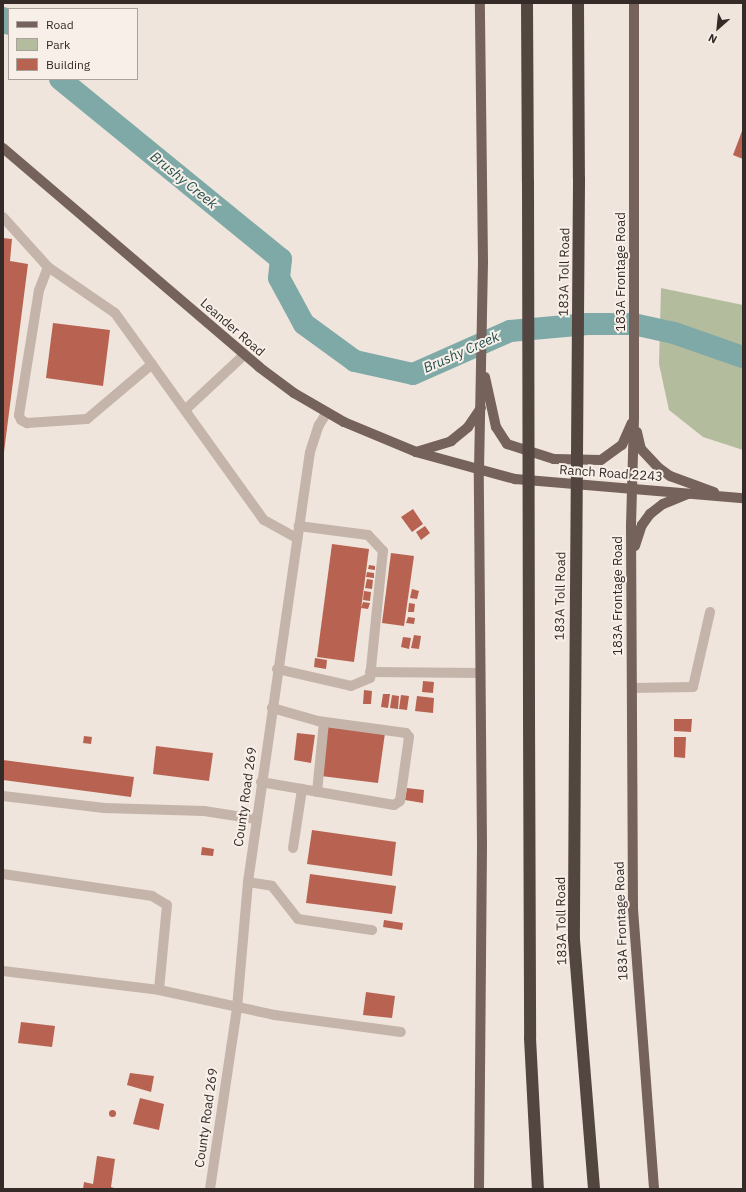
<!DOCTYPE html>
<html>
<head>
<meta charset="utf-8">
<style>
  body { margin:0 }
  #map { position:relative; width:746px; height:1192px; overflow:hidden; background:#efe5dc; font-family:"IBM Plex Sans",sans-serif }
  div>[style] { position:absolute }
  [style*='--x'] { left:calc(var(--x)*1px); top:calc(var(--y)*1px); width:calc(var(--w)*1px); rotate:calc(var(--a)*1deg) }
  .green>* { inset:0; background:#b4bc9e }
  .river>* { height:22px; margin:-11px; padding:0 11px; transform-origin:11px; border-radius:11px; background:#7ea9a7 }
  .building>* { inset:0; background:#b86351 }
  .round { border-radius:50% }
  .minor>* { height:10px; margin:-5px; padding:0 5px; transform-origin:5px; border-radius:5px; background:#c5b4a9 }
  .major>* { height:10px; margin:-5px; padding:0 5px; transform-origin:5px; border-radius:5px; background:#74625b }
  .highway>* { height:12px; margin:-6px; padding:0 6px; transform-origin:6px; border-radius:6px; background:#534540 }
  .highway-bridge>* { height:12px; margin:-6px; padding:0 6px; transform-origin:6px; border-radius:6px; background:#534540 }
  span { translate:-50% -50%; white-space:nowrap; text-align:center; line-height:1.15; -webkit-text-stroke:4px #f7efe8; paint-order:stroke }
  .street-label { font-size:13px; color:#342b28 }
  .water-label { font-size:14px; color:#235050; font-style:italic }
  .frame { position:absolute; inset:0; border:4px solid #342b28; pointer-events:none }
  .legend { position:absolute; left:8px; top:8px; width:130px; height:72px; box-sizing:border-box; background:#f7efe8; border:1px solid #a9a19b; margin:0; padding:5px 7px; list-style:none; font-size:12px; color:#342b28 }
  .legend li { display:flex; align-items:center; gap:8px; height:20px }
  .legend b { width:20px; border:1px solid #a9a19b }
  .north { position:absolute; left:698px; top:8px; width:40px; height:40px; -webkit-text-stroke:3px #f7efe8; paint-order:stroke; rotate:207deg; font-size:11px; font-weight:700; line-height:16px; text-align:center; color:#342b28 }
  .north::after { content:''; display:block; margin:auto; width:14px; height:18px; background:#342b28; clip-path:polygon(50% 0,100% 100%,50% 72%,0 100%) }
</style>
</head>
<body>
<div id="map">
  <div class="green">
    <div style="clip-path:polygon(661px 288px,743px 305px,743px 450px,703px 437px,669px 410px,659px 364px)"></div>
  </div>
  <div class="river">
    <div style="--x:3;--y:18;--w:8;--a:45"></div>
    <div style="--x:60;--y:79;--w:285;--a:39.2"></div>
    <div style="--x:281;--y:259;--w:19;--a:96"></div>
    <div style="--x:279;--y:278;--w:52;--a:61.5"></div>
    <div style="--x:304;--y:324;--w:63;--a:36"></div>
    <div style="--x:355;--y:361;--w:59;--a:12.6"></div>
    <div style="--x:413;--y:374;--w:106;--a:-23.9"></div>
    <div style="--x:510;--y:331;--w:78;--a:-5.1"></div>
    <div style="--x:588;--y:324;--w:45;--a:0"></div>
    <div style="--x:633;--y:324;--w:42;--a:12.4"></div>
    <div style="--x:674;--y:333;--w:73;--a:19.2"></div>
  </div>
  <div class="building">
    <div style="clip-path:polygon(742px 131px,743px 131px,743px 159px,733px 155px)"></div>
    <div style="clip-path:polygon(3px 238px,12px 239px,10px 261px,28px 264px,4px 452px)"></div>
    <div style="clip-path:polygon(53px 323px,110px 330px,103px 386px,46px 378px)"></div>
    <div style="clip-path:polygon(413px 509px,423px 524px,412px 532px,401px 517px)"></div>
    <div style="clip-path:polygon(425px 526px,430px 533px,421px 540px,416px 532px)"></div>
    <div style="clip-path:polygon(332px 544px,369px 549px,354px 662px,317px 657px)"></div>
    <div style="clip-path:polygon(391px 553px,414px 556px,404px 626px,382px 623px)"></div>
    <div style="clip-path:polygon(369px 565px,375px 566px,375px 570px,368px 569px)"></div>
    <div style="clip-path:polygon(367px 572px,374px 573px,374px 578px,366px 577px)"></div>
    <div style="clip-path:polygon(367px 579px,373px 580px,372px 589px,365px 588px)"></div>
    <div style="clip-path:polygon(412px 589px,419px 591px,417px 599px,410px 598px)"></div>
    <div style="clip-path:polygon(364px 591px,371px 592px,370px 601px,363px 600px)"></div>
    <div style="clip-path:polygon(363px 602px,370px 603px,368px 609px,361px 608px)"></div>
    <div style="clip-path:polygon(409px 603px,415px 604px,414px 612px,408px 612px)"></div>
    <div style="clip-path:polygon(408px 617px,415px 618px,414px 624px,406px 623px)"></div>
    <div style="clip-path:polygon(414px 635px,421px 636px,419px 649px,411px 648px)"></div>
    <div style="clip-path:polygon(403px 637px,411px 638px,409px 649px,401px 647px)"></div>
    <div style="clip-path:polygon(315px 658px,327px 660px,326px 669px,314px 667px)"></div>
    <div style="clip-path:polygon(423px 681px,434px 682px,433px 693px,422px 692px)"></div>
    <div style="clip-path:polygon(364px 690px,372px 691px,371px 704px,363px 704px)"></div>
    <div style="clip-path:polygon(383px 694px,390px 694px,388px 708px,381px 707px)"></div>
    <div style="clip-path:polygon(392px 695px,399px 696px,398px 709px,390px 708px)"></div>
    <div style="clip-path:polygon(401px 695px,409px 696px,407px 710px,399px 709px)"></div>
    <div style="clip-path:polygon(417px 696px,434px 698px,433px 713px,415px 711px)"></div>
    <div style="clip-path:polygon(674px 719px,692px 719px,691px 732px,674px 731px)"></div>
    <div style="clip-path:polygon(328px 726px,385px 733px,378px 783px,321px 776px)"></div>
    <div style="clip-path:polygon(297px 733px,315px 735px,311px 763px,294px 760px)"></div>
    <div style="clip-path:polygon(84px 736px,92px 737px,91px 744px,83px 743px)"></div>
    <div style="clip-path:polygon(674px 737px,686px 737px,685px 758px,674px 757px)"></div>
    <div style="clip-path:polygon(156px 746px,213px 753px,209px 781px,153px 774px)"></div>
    <div style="clip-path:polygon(3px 760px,134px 777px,131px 797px,3px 780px)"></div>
    <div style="clip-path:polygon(407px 788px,424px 790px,423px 803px,405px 800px)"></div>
    <div style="clip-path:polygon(312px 830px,396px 842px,392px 876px,307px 864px)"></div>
    <div style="clip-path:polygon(202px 847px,214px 849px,213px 856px,201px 855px)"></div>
    <div style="clip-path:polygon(310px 874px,396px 886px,392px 914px,306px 903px)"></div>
    <div style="clip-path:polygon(384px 920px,403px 923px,402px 930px,383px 927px)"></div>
    <div style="clip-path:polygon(366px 992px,395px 996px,392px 1018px,363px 1015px)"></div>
    <div style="clip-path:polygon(21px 1022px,55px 1026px,52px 1047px,18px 1043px)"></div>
    <div style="clip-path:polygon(130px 1073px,154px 1076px,151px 1092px,127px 1085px)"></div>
    <div style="clip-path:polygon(140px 1098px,164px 1104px,159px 1130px,133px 1124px)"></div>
    <div class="round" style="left:108.5px;top:1109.5px;width:7px;height:7px"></div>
    <div style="clip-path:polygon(97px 1156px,115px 1159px,111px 1187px,117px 1189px,83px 1189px,84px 1182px,93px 1184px)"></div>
  </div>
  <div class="minor">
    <div style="--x:3;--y:217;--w:67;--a:48"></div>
    <div style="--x:48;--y:267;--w:81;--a:34.5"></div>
    <div style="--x:115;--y:313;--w:255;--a:54.3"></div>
    <div style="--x:264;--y:520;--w:38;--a:29"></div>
    <div style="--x:48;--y:267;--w:25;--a:111"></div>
    <div style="--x:39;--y:290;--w:127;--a:99.1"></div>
    <div style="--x:19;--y:415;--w:5;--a:68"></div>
    <div style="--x:21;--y:420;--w:7;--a:27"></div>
    <div style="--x:27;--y:423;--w:60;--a:-3.8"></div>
    <div style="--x:87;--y:419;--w:85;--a:-40.2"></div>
    <div style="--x:185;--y:410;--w:81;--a:-43"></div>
    <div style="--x:277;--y:669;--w:76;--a:12.9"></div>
    <div style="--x:351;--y:686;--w:21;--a:-23"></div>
    <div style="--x:370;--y:678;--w:128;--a:-84.2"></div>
    <div style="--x:383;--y:551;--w:22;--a:-133"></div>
    <div style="--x:368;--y:535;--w:70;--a:-172.6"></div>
    <div style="--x:370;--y:672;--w:110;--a:0.5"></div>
    <div style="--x:632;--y:688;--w:61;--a:-0.9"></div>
    <div style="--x:693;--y:687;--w:77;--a:-77.2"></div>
    <div style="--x:261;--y:782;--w:135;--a:9.8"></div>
    <div style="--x:394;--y:805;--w:7;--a:-34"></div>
    <div style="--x:400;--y:801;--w:65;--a:-82"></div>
    <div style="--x:409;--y:737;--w:5;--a:-127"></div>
    <div style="--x:406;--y:733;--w:89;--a:-172.2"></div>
    <div style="--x:318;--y:721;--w:48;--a:-164.2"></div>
    <div style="--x:317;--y:792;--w:70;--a:-84.3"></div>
    <div style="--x:3;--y:796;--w:102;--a:6.8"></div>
    <div style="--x:104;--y:808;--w:100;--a:1.7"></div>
    <div style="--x:204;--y:811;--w:53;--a:8.7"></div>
    <div style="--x:293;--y:848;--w:60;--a:-81.3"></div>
    <div style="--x:3;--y:874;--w:151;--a:8.4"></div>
    <div style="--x:152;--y:896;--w:17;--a:31"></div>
    <div style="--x:167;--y:905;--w:85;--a:95.4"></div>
    <div style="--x:159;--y:990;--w:119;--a:12.2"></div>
    <div style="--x:275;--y:1015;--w:127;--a:7.7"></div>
    <div style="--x:248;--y:882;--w:24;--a:9"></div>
    <div style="--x:272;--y:886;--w:42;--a:51.8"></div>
    <div style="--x:298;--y:919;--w:75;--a:8.5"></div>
    <div style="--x:3;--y:971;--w:157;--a:6.9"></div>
    <div style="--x:210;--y:1189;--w:183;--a:-81.5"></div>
    <div style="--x:237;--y:1008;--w:126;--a:-85"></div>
    <div style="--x:248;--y:882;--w:434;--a:-81.8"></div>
    <div style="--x:310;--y:452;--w:28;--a:-72"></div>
    <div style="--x:319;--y:425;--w:15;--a:-58"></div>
  </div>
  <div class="major">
    <div style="--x:634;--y:3;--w:415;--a:90"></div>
    <div style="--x:634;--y:418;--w:108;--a:91.6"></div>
    <div style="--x:631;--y:526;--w:383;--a:89.7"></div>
    <div style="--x:633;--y:909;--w:281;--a:85.7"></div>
    <div style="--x:3;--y:148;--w:337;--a:40.5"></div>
    <div style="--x:259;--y:367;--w:44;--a:36.6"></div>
    <div style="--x:294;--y:393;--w:58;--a:30.1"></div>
    <div style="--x:344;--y:422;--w:78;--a:22.6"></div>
    <div style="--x:416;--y:452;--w:103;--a:15.3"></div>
    <div style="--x:515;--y:479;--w:229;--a:4.8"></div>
    <div style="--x:485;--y:377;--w:51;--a:77.6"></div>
    <div style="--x:496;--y:427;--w:20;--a:57"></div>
    <div style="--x:507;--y:444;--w:49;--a:17.7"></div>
    <div style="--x:554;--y:459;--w:47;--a:1.2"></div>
    <div style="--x:601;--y:460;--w:26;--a:-36"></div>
    <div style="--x:622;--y:445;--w:24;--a:-66"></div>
    <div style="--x:637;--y:432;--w:17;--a:77"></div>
    <div style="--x:641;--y:449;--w:26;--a:47"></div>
    <div style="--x:659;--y:468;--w:14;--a:36"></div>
    <div style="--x:670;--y:476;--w:47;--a:20"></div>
    <div style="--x:416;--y:452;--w:37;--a:-17"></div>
    <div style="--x:451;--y:441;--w:22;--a:-39"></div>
    <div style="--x:468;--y:427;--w:23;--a:-56"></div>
    <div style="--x:635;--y:546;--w:22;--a:-72"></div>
    <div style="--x:642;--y:525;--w:14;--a:-54"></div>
    <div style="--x:650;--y:514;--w:16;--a:-38"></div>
    <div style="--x:663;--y:504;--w:27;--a:-22"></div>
    <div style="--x:479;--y:1189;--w:344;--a:-89.5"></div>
    <div style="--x:482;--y:845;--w:375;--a:-90.5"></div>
    <div style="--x:479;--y:470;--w:208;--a:-88.9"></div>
    <div style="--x:483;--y:262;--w:259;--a:-90.7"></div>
  </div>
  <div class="highway">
    <div style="--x:527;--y:3;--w:179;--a:89.7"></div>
    <div style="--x:578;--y:3;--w:176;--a:89.7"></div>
    <div style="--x:529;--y:714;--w:324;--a:89.8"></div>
    <div style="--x:530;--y:1038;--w:151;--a:87"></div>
    <div style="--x:575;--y:727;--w:213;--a:90.3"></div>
    <div style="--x:574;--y:940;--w:250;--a:85.4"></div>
  </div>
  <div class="highway-bridge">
    <div style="--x:528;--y:182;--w:532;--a:89.89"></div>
    <div style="--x:575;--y:727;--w:548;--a:-89.58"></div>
  </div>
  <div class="street-label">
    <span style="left:565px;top:272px;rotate:-89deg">183A Toll Road</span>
    <span style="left:621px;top:272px;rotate:-90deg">183A Frontage Road</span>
    <span style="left:232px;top:328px;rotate:41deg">Leander Road</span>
    <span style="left:611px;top:474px;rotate:4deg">Ranch Road 2243</span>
    <span style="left:561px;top:596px;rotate:-89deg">183A Toll Road</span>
    <span style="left:618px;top:596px;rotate:-90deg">183A Frontage Road</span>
    <span style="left:246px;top:797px;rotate:-82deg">County Road 269</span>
    <span style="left:562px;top:921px;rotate:-91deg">183A Toll Road</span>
    <span style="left:622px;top:921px;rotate:-92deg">183A Frontage Road</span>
    <span style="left:207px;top:1118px;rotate:-82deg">County Road 269</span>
  </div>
  <div class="water-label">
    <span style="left:184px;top:180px;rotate:39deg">Brushy Creek</span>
    <span style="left:461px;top:352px;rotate:-24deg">Brushy Creek</span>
  </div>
  <div class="frame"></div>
  <ul class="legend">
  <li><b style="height:5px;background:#74625b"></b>Road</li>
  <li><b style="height:11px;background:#b4bc9e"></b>Park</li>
  <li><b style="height:11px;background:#b86351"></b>Building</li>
  </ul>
  <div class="north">N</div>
</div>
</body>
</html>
